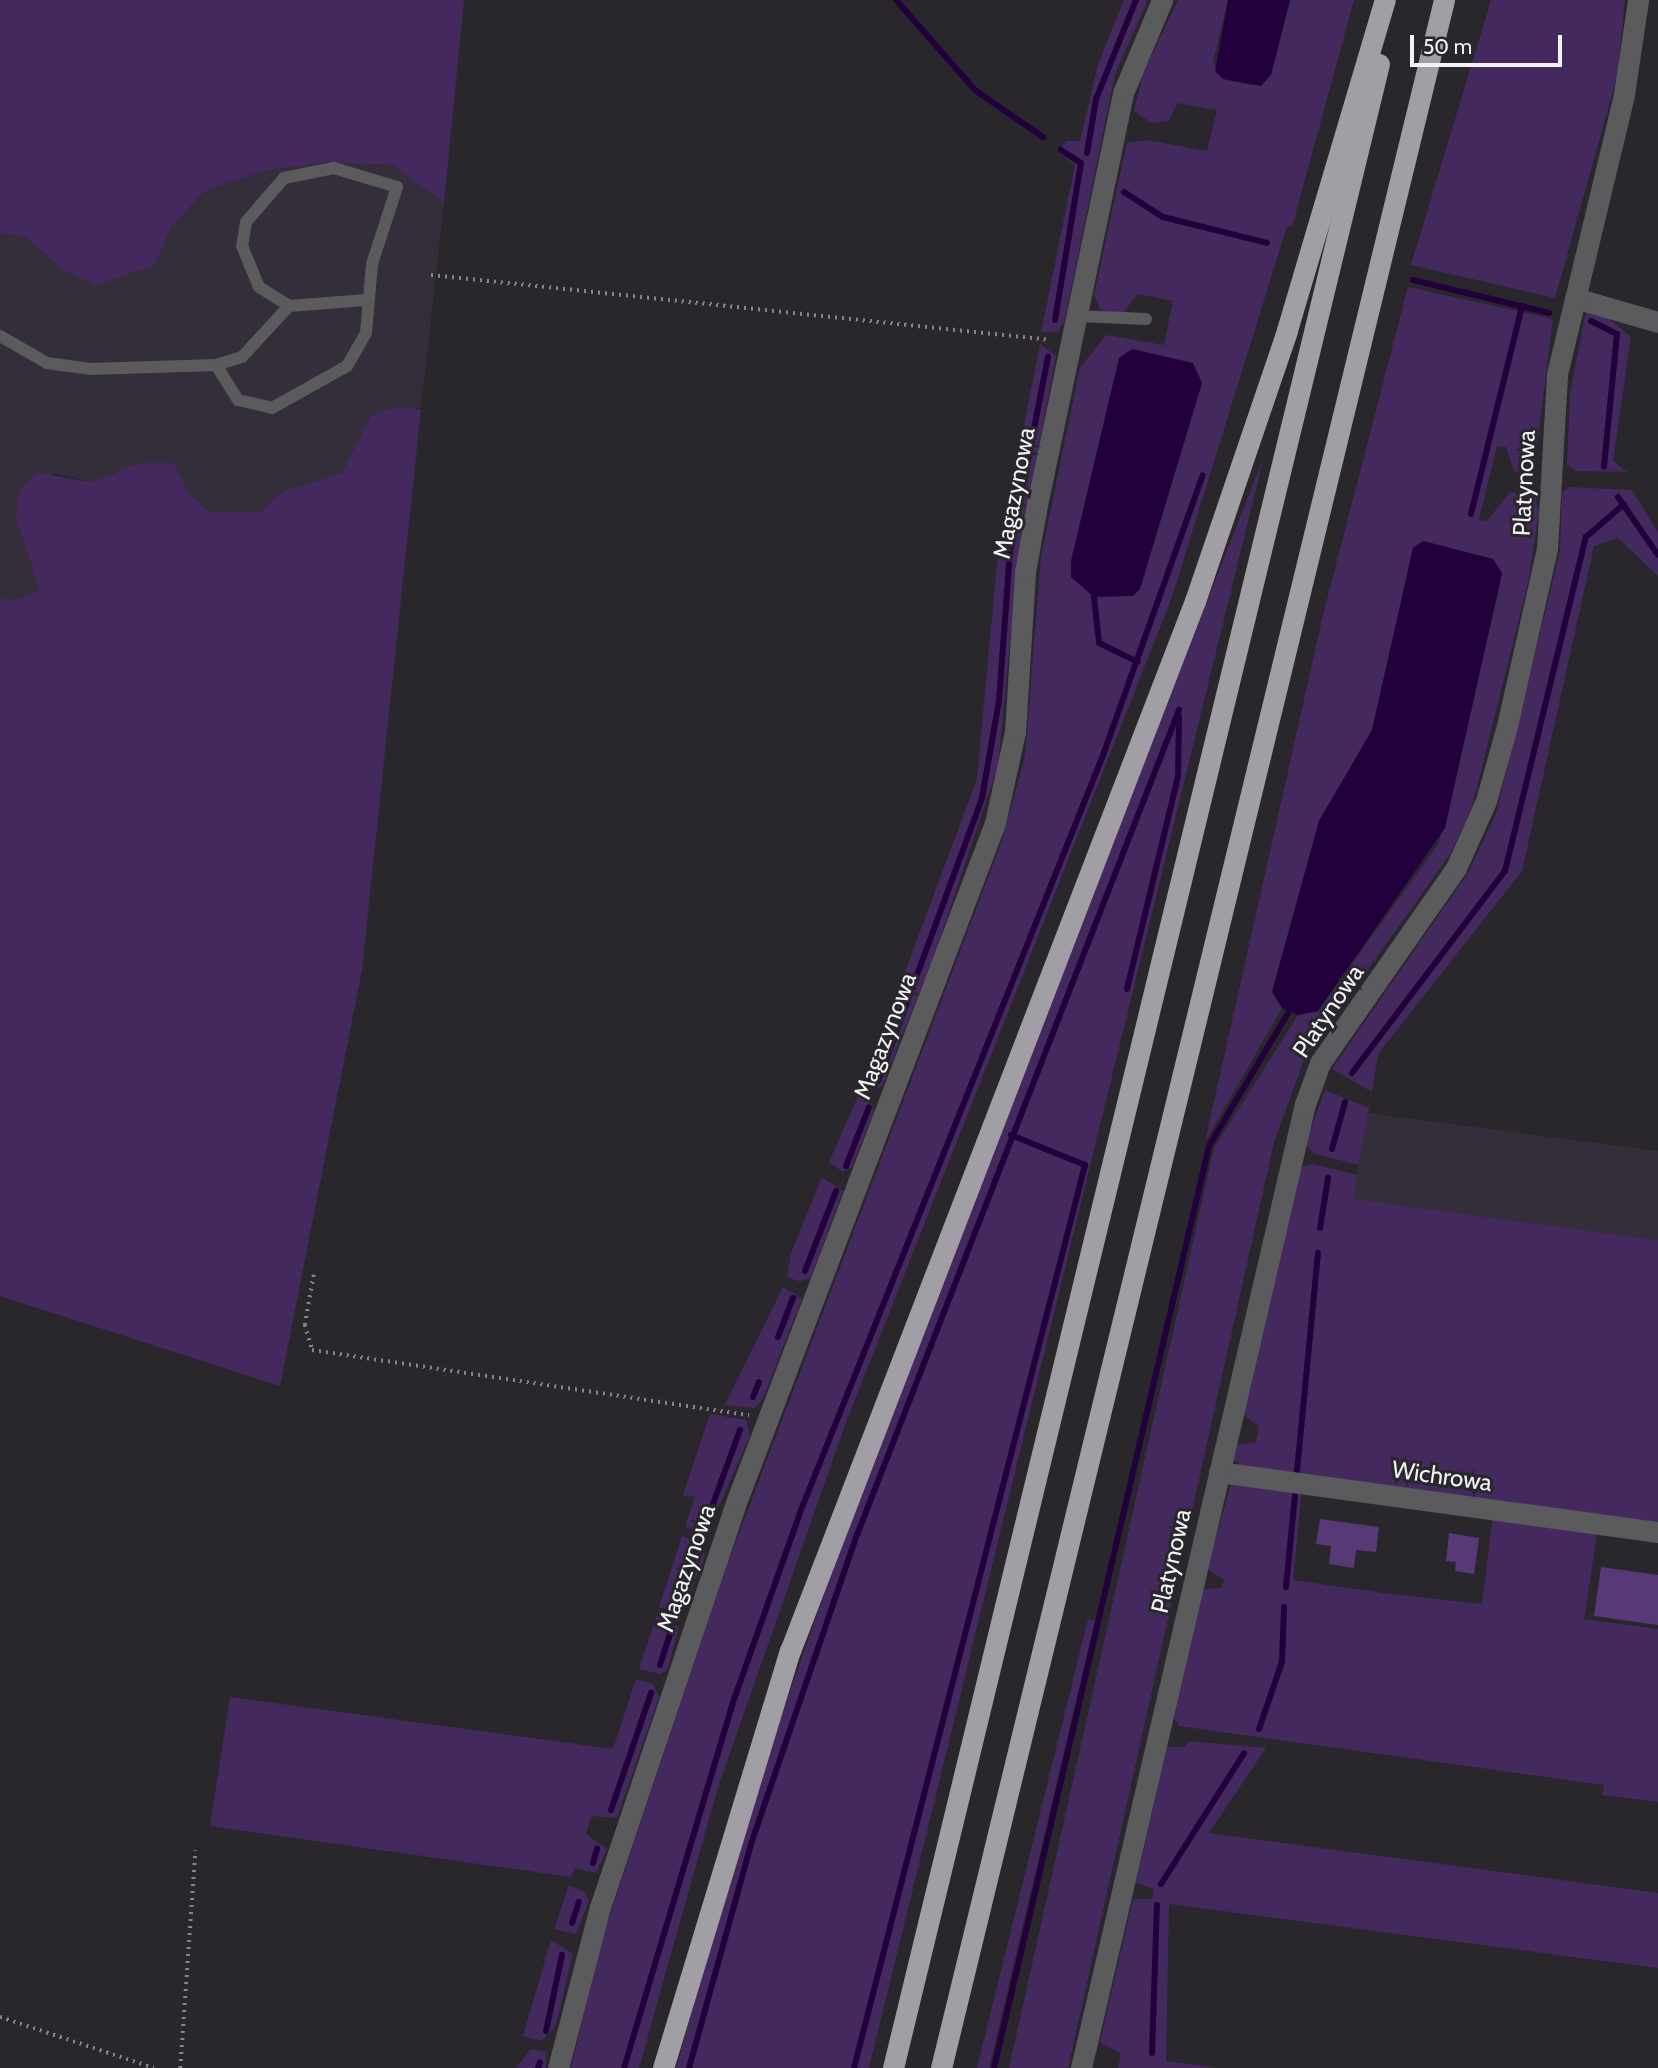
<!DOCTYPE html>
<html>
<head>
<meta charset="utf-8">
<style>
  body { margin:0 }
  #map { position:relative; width:1658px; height:2068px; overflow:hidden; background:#29272c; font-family:Cabin,sans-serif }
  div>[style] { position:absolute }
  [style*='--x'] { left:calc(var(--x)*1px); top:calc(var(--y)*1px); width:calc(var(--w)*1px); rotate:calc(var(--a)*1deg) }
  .built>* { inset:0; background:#332e39 }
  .green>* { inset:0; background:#44295e }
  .water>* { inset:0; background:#22003b }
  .stream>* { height:6px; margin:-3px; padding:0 3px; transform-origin:3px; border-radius:3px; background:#22003b }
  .building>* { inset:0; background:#583977 }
  .path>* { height:3.5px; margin-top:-1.75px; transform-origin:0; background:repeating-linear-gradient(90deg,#88868a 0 2px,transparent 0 7px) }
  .service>* { height:12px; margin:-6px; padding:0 6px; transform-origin:6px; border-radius:6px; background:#5b5a5d }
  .minor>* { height:21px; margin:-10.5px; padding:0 10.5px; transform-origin:10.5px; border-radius:10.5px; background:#5b5a5d }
  .tertiary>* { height:21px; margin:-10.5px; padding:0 10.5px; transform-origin:10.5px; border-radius:10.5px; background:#5b5a5d }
  .motorway>* { height:21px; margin:-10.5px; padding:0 10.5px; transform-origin:10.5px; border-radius:10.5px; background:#a19fa5 }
  span { translate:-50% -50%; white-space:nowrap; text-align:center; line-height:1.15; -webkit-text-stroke:6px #29272c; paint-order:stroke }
  .street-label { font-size:24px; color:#f3f2f5 }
  .scale { position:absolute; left:1410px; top:35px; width:152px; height:32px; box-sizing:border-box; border:4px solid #f3f2f5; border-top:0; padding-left:9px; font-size:21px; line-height:24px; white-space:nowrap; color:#f3f2f5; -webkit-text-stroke:5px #29272c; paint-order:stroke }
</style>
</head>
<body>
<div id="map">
  <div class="built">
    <div style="clip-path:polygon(326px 162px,392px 165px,444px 203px,421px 408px,398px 407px,342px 473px,283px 491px,260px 512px,209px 512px,139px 463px,92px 482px,54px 473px,24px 543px,39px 590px,12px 601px,0 597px,0 233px,25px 238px,63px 270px,155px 265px,172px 226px,204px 192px,265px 171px)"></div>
    <div style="clip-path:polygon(1368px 1113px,1658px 1151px,1658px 1240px,1353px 1199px)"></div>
  </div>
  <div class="green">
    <div style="clip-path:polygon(0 0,464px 0,444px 203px,392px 165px,326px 162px,265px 171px,204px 192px,172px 226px,155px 265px,96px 285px,63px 270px,26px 238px,0 233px)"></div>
    <div style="clip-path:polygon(1124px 0,1148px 0,1115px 74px,1065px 319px,1058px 332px,1041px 332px,1075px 165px,1058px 152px,1066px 141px,1080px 141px,1098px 64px)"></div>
    <div style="clip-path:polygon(1178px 0,1228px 0,1213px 62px,1223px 79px,1250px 85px,1271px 75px,1290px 0,1354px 0,1292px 227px,1287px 226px,1172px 597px,845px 1425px,718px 1787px,639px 2068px,571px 2068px,601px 1942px,727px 1565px,1002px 841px,1025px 756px,1041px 557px,1080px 368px,1106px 335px,1164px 345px,1173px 301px,1137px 294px,1124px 312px,1115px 314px,1100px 309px,1094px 295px,1127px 143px,1146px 140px,1207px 151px,1217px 110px,1177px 103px,1169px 121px,1151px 123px,1134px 111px,1143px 74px)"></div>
    <div style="clip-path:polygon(1491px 0,1625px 0,1617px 77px,1555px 298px,1411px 265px)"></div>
    <div style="clip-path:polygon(1408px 287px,1553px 319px,1534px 469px,1514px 472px,1506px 447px,1497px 446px,1479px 520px,1487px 521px,1510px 492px,1535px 497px,1539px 512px,1528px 583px,1472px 807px,1451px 853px,1305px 1057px,1274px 1142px,1068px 2068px,1009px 2068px,1214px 1148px,1298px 1015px,1318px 1011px,1439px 843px,1498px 593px,1502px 573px,1493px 559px,1423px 541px,1413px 548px,1372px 730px,1319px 821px,1272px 992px,1282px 1008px,1205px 1142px,1323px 615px)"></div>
    <div style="clip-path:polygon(1586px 311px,1603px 314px,1631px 337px,1613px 461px,1627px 472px,1575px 471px,1567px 464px,1570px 394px)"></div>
    <div style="clip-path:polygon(1040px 344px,1056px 356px,1019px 549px,998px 766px,936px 950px,882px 1087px,871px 1090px,862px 1087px,977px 779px,997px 563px)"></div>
    <div style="clip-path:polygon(398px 407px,421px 409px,362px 970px,280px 1386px,0 1296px,0 597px,12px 601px,39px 590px,16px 517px,19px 491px,36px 473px,92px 482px,139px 463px,174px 463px,188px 493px,209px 512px,260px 512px,283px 491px,342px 473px,371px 416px)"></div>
    <div style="clip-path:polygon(1264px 456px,869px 2068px,676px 2068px,754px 1793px,869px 1468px)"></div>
    <div style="clip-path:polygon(1569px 487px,1632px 490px,1658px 532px,1658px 576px,1618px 538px,1594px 546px,1522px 871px,1378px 1054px,1372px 1092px,1332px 1069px,1468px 873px,1496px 814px,1560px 551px,1562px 493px)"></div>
    <div style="clip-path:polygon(1325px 1090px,1369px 1108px,1359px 1165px,1315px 1154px,1305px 1145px)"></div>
    <div style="clip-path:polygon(859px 1094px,870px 1098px,874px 1111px,852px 1167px,843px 1172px,829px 1162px)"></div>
    <div style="clip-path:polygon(1313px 1164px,1357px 1175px,1354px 1199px,1658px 1240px,1658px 1524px,1241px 1465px,1232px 1459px,1235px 1445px,1256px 1442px,1259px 1426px,1242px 1414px,1301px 1167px)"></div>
    <div style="clip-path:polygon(822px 1177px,843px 1191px,810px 1279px,798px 1281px,787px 1277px,791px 1253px)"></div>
    <div style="clip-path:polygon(783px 1287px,802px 1299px,762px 1401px,754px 1408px,725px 1405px)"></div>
    <div style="clip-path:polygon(710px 1414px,746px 1420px,750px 1435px,707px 1534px,685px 1527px,695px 1497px,683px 1495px)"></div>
    <div style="clip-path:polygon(1231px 1484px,1302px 1488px,1293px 1580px,1383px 1593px,1482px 1604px,1493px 1515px,1598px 1529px,1584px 1619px,1658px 1629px,1658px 1802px,1602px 1795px,1604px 1785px,1179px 1726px,1174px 1718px,1203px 1589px,1221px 1588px,1224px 1580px,1207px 1569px)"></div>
    <div style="clip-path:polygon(682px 1536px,699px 1542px,705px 1556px,682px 1613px,659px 1607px)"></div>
    <div style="clip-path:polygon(657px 1615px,679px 1627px,667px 1670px,660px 1674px,639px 1669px)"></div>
    <div style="clip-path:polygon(1088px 1619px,1095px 1621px,989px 2068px,977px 2068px)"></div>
    <div style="clip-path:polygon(636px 1679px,653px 1684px,659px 1697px,617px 1818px,591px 1816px,586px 1834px,607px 1849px,596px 1873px,575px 1868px,571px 1877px,210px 1826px,230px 1697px,613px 1749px)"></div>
    <div style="clip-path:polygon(1188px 1741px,1266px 1748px,1209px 1833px,1658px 1893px,1658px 1968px,1169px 1904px,1166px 2061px,1217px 2068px,1118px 2068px,1121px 2054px,1100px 2042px,1133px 1899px,1152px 1899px,1154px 1889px,1136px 1883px,1167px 1747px,1186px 1747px)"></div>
    <div style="clip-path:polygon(569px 1885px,585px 1892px,589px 1901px,576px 1934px,554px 1929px)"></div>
    <div style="clip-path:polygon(551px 1940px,573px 1954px,556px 2025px,542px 2041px,523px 2036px)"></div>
    <div style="clip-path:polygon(531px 2049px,546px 2052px,546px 2068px,516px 2068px)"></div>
  </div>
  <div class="water">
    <div style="clip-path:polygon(1228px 0,1290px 0,1271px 75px,1261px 86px,1223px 79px,1215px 71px)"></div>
    <div style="clip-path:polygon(1132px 349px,1193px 363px,1202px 383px,1140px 589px,1133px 596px,1094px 597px,1071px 577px,1071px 561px,1119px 358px)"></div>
    <div style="clip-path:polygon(1423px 541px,1493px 559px,1502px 573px,1445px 828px,1318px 1011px,1298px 1015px,1282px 1008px,1272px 992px,1319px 821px,1372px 730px,1413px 548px)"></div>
  </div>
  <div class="stream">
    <div style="--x:896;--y:0;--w:120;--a:48.7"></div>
    <div style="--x:975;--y:90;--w:83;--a:34.7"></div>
    <div style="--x:1087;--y:153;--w:55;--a:-80.5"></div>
    <div style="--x:1096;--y:99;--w:107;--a:-68"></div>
    <div style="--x:1124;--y:192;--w:46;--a:32.7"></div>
    <div style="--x:1163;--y:217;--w:107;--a:14"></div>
    <div style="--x:1413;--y:280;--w:140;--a:13.6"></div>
    <div style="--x:1055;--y:320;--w:159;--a:-80.6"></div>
    <div style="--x:1081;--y:163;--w:24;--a:-147"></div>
    <div style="--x:1591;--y:321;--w:29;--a:27"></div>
    <div style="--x:1617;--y:334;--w:133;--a:95.6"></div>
    <div style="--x:1618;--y:497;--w:70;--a:55.4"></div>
    <div style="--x:1471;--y:514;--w:214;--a:-76.2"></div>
    <div style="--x:1094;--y:597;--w:46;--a:83.8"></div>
    <div style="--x:1099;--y:643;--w:43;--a:26"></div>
    <div style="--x:1127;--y:989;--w:218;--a:-76.5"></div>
    <div style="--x:1178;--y:777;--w:60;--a:-89"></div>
    <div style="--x:1352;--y:1073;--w:253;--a:-52.9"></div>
    <div style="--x:1505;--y:871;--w:344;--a:-76.4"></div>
    <div style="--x:1586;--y:537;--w:50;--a:-41"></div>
    <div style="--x:878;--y:1081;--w:302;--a:-69.8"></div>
    <div style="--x:982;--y:798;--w:98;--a:-80.1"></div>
    <div style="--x:999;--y:701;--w:150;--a:-85.8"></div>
    <div style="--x:1010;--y:551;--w:198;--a:-78.9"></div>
    <div style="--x:1332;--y:1149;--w:49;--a:-74.5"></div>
    <div style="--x:846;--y:1166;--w:63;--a:-68.7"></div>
    <div style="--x:1320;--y:1228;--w:51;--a:-80.9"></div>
    <div style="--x:805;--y:1271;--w:86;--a:-68.8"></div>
    <div style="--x:778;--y:1337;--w:42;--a:-69"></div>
    <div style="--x:753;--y:1397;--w:16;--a:-68"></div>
    <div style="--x:1297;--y:1471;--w:219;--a:-84.5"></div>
    <div style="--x:706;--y:1523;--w:99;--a:-69.9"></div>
    <div style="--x:1286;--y:1587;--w:92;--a:-84.4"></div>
    <div style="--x:679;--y:1605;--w:52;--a:-71.9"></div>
    <div style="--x:660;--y:1665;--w:35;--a:-72"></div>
    <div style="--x:1259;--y:1729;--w:71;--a:-71.1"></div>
    <div style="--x:1282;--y:1662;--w:55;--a:-87.9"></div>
    <div style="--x:611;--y:1810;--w:124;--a:-71.1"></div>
    <div style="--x:593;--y:1863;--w:15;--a:-74"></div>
    <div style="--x:1161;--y:1884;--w:155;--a:-57.6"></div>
    <div style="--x:572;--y:1923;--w:22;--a:-72"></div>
    <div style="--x:546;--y:2031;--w:78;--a:-78.1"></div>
    <div style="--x:1152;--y:2053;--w:148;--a:-88.1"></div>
    <div style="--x:538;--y:2068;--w:6;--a:-72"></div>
    <div style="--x:624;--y:2068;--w:379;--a:-73.4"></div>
    <div style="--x:732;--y:1705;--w:212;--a:-70.5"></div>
    <div style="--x:803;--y:1505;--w:805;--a:-68.19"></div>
    <div style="--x:1102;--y:758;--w:300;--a:-70.4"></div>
    <div style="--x:689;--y:2068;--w:236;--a:-74.5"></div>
    <div style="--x:752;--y:1841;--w:324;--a:-71.1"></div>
    <div style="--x:857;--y:1535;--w:886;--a:-68.68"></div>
    <div style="--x:854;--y:2068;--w:932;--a:-75.65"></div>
    <div style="--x:1085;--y:1165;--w:80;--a:-157.9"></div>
    <div style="--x:994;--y:2068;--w:947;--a:-76.87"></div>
    <div style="--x:1209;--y:1146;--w:157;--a:-59.3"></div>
  </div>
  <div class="building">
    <div style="clip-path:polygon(1320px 1519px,1379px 1527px,1376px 1552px,1356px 1550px,1354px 1568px,1329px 1564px,1331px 1546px,1316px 1544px)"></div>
    <div style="clip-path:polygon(1449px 1533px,1479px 1538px,1474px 1574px,1455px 1571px,1456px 1562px,1446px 1561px)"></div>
    <div style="clip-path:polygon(1601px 1567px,1658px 1575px,1658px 1625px,1594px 1616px)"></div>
  </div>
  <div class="path">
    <div style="--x:431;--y:275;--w:623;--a:5.98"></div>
    <div style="--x:314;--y:1275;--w:51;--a:100.2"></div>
    <div style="--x:305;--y:1325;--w:26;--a:74"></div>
    <div style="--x:312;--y:1350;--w:442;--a:8.5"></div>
    <div style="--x:0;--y:2017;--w:162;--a:18.3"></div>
    <div style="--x:180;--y:2068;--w:218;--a:-86"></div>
  </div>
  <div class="service">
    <div style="--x:1076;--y:316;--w:70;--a:2.5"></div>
    <div style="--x:0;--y:336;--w:54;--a:29.9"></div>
    <div style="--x:47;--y:363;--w:44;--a:7.8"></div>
    <div style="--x:91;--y:369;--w:125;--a:-1.8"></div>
    <div style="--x:216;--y:365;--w:27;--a:-17"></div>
    <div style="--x:242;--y:357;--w:69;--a:-47.3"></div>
    <div style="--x:216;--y:365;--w:41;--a:57.8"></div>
    <div style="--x:238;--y:400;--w:35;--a:13"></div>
    <div style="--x:272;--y:408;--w:86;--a:-29.2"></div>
    <div style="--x:347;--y:366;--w:38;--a:-60"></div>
    <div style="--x:366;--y:333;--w:69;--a:-85"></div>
    <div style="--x:372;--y:264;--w:81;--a:-72"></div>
    <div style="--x:397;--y:187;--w:66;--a:-163.2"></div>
    <div style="--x:334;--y:168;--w:51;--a:168.7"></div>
    <div style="--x:284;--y:178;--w:58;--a:130.8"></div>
    <div style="--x:246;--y:222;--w:24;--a:99"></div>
    <div style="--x:242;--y:246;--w:44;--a:67.5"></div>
    <div style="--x:259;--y:287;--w:36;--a:32"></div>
    <div style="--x:289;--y:306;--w:77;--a:-4.5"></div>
  </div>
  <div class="minor">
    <div style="--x:1575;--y:298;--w:86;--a:16.1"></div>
    <div style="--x:1219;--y:1472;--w:443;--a:7.8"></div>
    <div style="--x:1081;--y:2068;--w:990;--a:-76.92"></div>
    <div style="--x:1305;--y:1104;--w:44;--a:-69.9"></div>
    <div style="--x:1320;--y:1063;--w:238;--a:-55.1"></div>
    <div style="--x:1456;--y:868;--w:73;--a:-65.9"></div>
    <div style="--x:1486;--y:801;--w:78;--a:-74.4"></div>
    <div style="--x:1507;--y:726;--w:181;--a:-77.3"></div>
    <div style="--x:1547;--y:549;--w:175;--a:-86.7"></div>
    <div style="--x:1557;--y:374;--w:288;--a:-76.5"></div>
    <div style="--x:1624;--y:94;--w:95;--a:-81.5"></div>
  </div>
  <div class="tertiary">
    <div style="--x:558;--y:2068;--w:166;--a:-75.4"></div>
    <div style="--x:600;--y:1907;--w:429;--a:-71.4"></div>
    <div style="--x:737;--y:1500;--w:724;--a:-69.14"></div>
    <div style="--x:995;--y:823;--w:93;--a:-77.6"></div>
    <div style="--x:1015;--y:732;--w:160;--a:-86.4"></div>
    <div style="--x:1025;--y:572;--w:68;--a:-79.8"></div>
    <div style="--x:1037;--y:505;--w:421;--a:-78.2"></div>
    <div style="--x:1123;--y:93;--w:101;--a:-67.2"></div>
  </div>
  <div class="motorway">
    <div style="--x:663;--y:2068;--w:436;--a:-73.1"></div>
    <div style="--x:790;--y:1651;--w:1125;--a:-68.91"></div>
    <div style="--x:1195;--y:601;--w:286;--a:-71.2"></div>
    <div style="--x:1287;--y:330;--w:344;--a:-73.5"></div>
    <div style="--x:893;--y:2068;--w:2062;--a:-76.37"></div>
    <div style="--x:941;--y:2068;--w:2128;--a:-76.33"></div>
  </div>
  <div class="street-label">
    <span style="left:1524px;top:483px;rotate:-87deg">Platynowa</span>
    <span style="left:1014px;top:493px;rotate:-79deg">Magazynowa</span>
    <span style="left:1328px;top:1011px;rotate:-56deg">Platynowa</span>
    <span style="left:885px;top:1036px;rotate:-69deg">Magazynowa</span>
    <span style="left:1442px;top:1476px;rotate:8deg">Wichrowa</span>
    <span style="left:1171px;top:1561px;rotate:-77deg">Platynowa</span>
    <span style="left:686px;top:1568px;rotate:-71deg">Magazynowa</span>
  </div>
  <div class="scale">50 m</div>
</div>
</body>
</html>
